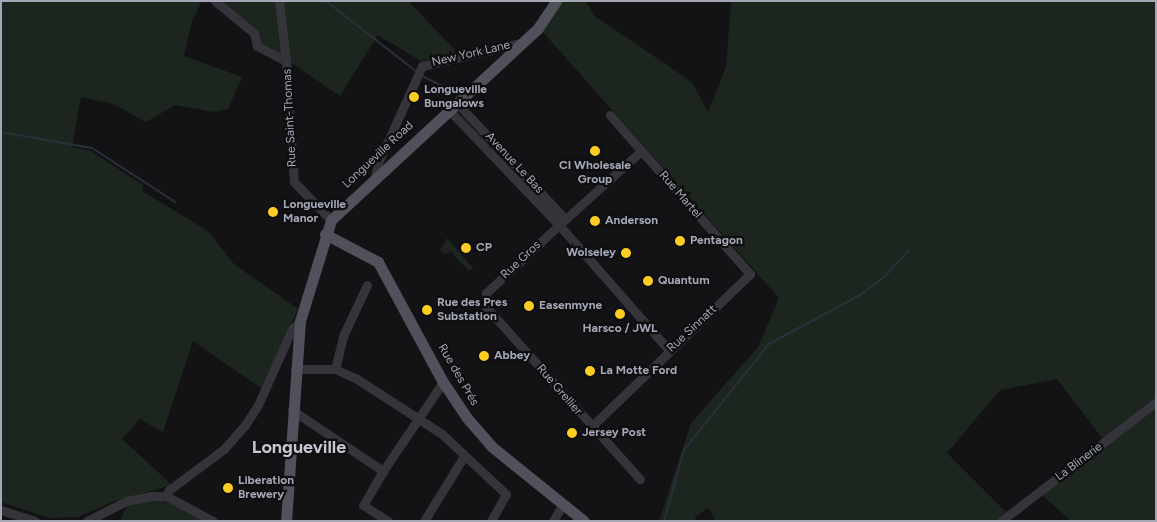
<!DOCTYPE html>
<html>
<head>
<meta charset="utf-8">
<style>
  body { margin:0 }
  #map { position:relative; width:1157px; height:522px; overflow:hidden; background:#131315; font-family:Figtree,sans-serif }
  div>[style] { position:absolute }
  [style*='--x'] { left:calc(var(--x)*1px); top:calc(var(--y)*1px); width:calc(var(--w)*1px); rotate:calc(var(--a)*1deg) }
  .green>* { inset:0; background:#1d251f }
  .stream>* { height:2px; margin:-1px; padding:0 1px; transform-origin:1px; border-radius:1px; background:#29303a }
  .minor>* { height:9px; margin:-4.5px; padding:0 4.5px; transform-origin:4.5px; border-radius:4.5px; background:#34343a }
  .major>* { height:11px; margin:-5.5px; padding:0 5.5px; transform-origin:5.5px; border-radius:5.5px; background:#50515a }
  .dots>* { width:14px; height:14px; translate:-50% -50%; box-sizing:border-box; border:2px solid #0f0e10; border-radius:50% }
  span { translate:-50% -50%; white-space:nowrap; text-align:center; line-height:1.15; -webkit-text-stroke:4.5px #0f0e10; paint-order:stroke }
  .street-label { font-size:12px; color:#a4a8b6 }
  .poi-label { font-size:12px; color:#a4a8b6; font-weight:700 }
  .left { translate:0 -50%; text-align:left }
  .right { translate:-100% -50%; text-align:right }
  .district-label { font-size:18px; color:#c5c7d2; font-weight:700 }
  .frame { position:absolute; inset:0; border:2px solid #a4a8b6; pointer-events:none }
</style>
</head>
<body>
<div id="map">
  <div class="green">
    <div style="clip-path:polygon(1px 1px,202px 1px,192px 21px,184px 56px,242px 77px,228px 109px,214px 112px,175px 105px,146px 122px,113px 104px,81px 97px,72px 147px,91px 151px,144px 186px,142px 191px,208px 231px,234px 264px,298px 309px,262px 389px,193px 341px,163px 432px,140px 419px,122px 439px,172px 485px,112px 502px,78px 517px,49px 518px,1px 502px)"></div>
    <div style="clip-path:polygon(220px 1px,275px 1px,283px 57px,261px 46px)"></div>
    <div style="clip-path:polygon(282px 1px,408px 1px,458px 53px,421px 61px,378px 35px,340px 96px,290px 62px)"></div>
    <div style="clip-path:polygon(562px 1px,585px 1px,596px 17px,692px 82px,708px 112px,726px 67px,731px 1px,1156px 1px,1156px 398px,1103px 439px,1057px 379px,1000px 390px,947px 453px,1006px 512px,995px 521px,716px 521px,708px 508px,695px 517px,696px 521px,659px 521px,691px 423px,758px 347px,779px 298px,541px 30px)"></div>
    <div style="clip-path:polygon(447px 238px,473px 268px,469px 271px,450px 251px,445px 255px,440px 250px)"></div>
    <div style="clip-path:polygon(1156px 405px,1156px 521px,1071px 521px,1041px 494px)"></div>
    <div style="clip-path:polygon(152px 499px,174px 503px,207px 521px,120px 521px,128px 504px)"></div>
  </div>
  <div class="stream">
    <div style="--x:326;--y:1;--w:115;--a:38"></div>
    <div style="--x:420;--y:75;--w:40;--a:26.6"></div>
    <div style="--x:1;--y:132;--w:92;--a:10"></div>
    <div style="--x:92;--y:148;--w:99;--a:33"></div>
    <div style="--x:664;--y:521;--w:74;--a:-74.3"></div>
    <div style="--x:684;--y:450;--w:136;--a:-51.3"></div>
    <div style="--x:769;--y:344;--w:106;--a:-28.3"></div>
    <div style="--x:862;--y:294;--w:31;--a:-38"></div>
    <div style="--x:886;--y:275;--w:34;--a:-47"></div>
  </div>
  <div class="minor">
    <div style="--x:215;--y:1;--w:50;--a:39.4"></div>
    <div style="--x:254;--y:33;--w:13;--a:77"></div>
    <div style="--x:257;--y:46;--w:33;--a:27"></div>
    <div style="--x:279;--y:1;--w:60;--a:83.3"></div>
    <div style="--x:286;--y:61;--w:121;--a:86.2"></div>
    <div style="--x:294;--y:182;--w:53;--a:45.8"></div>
    <div style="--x:456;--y:102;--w:160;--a:47"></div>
    <div style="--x:448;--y:109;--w:161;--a:46.3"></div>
    <div style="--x:559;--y:225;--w:100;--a:137"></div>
    <div style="--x:486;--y:293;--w:14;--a:90"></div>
    <div style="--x:486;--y:307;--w:231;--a:48.2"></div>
    <div style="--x:641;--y:151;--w:110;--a:137.9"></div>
    <div style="--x:559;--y:225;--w:167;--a:48.7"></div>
    <div style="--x:375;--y:177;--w:14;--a:-78"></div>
    <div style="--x:378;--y:163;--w:107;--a:-65.6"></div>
    <div style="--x:422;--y:66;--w:102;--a:-13.1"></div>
    <div style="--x:295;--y:369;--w:40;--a:0"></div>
    <div style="--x:335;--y:369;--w:24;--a:24"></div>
    <div style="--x:357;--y:379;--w:101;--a:32.9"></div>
    <div style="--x:442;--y:434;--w:88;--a:43.2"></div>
    <div style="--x:506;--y:494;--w:31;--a:119"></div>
    <div style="--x:335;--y:369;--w:36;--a:-76"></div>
    <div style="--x:344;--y:334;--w:54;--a:-64.9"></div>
    <div style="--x:292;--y:410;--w:110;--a:33.8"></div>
    <div style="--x:383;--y:471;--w:39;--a:120"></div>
    <div style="--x:363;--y:505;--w:30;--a:33"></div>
    <div style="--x:591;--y:427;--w:221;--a:-43.9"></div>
    <div style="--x:750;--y:274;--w:212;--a:-131.4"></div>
    <div style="--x:383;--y:471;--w:107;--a:-56"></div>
    <div style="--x:166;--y:496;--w:7;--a:-63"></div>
    <div style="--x:169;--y:490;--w:69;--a:-36.7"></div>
    <div style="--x:224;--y:449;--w:32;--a:-49"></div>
    <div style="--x:245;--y:425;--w:24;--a:-57"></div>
    <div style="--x:258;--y:405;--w:83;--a:-65.9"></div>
    <div style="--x:292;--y:329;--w:11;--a:-45"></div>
    <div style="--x:1;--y:510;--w:36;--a:18"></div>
    <div style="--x:87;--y:521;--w:44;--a:-27.1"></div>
    <div style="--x:126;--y:501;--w:25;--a:-11"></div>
    <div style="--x:151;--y:496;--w:15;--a:0"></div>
    <div style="--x:166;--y:496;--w:53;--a:28"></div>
    <div style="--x:424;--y:521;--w:76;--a:-58.4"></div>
    <div style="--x:553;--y:521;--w:20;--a:-60"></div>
    <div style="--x:1001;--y:521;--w:195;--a:-37.5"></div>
  </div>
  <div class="major">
    <div style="--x:325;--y:234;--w:60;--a:27.8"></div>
    <div style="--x:378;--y:262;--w:136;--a:61.6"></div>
    <div style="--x:443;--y:382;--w:43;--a:56.3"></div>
    <div style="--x:467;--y:418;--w:37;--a:49"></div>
    <div style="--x:491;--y:446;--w:119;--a:38.9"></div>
    <div style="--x:286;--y:521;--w:200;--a:-86"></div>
    <div style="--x:300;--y:321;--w:106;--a:-72.9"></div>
    <div style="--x:331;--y:220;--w:282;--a:-42.8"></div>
    <div style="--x:538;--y:28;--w:32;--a:-56"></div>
  </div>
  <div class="dots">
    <div style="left:414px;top:97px;background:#fdcd24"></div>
    <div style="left:595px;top:151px;background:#fdcd24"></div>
    <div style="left:273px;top:212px;background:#fdcd24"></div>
    <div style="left:595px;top:221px;background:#fdcd24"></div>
    <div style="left:680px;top:241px;background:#fdcd24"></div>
    <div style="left:466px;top:248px;background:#fdcd24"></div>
    <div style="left:626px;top:253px;background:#fdcd24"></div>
    <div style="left:648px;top:281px;background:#fdcd24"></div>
    <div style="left:529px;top:306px;background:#fdcd24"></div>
    <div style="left:427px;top:310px;background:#fdcd24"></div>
    <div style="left:620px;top:314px;background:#fdcd24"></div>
    <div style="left:484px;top:356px;background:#fdcd24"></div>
    <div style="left:590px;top:371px;background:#fdcd24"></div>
    <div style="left:572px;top:433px;background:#fdcd24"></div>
    <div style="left:228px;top:488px;background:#fdcd24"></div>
  </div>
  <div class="street-label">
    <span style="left:471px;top:54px;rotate:-13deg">New York Lane</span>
    <span style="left:290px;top:118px;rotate:-93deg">Rue Saint-Thomas</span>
    <span style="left:378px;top:155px;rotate:-43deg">Longueville Road</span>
    <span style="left:514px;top:163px;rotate:47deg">Avenue Le Bas</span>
    <span style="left:680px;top:195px;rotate:49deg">Rue Martel</span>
    <span style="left:521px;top:260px;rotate:-43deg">Rue Gros</span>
    <span style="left:692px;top:329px;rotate:-43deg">Rue Sinnatt</span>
    <span style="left:458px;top:375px;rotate:60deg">Rue des Prés</span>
    <span style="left:559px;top:390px;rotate:49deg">Rue Grellier</span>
    <span style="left:1079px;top:462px;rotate:-37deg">La Blinerie</span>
  </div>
  <div class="poi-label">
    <span class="left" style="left:424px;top:97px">Longueville<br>Bungalows</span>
    <span style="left:595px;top:173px">CI Wholesale<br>Group</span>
    <span class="left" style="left:283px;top:212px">Longueville<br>Manor</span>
    <span class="left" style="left:605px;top:221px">Anderson</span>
    <span class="left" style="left:690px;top:241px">Pentagon</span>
    <span class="left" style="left:476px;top:248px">CP</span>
    <span class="right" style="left:616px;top:253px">Wolseley</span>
    <span class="left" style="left:658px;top:281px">Quantum</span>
    <span class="left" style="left:437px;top:310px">Rue des Pres<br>Substation</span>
    <span class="left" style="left:539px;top:306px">Easenmyne</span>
    <span style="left:620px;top:329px">Harsco / JWL</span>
    <span class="left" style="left:494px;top:356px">Abbey</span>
    <span class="left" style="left:600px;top:371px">La Motte Ford</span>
    <span class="left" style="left:582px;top:433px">Jersey Post</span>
    <span class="left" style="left:238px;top:488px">Liberation<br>Brewery</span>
  </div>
  <div class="district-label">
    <span style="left:299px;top:447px">Longueville</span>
  </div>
  <div class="frame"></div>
</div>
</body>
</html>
